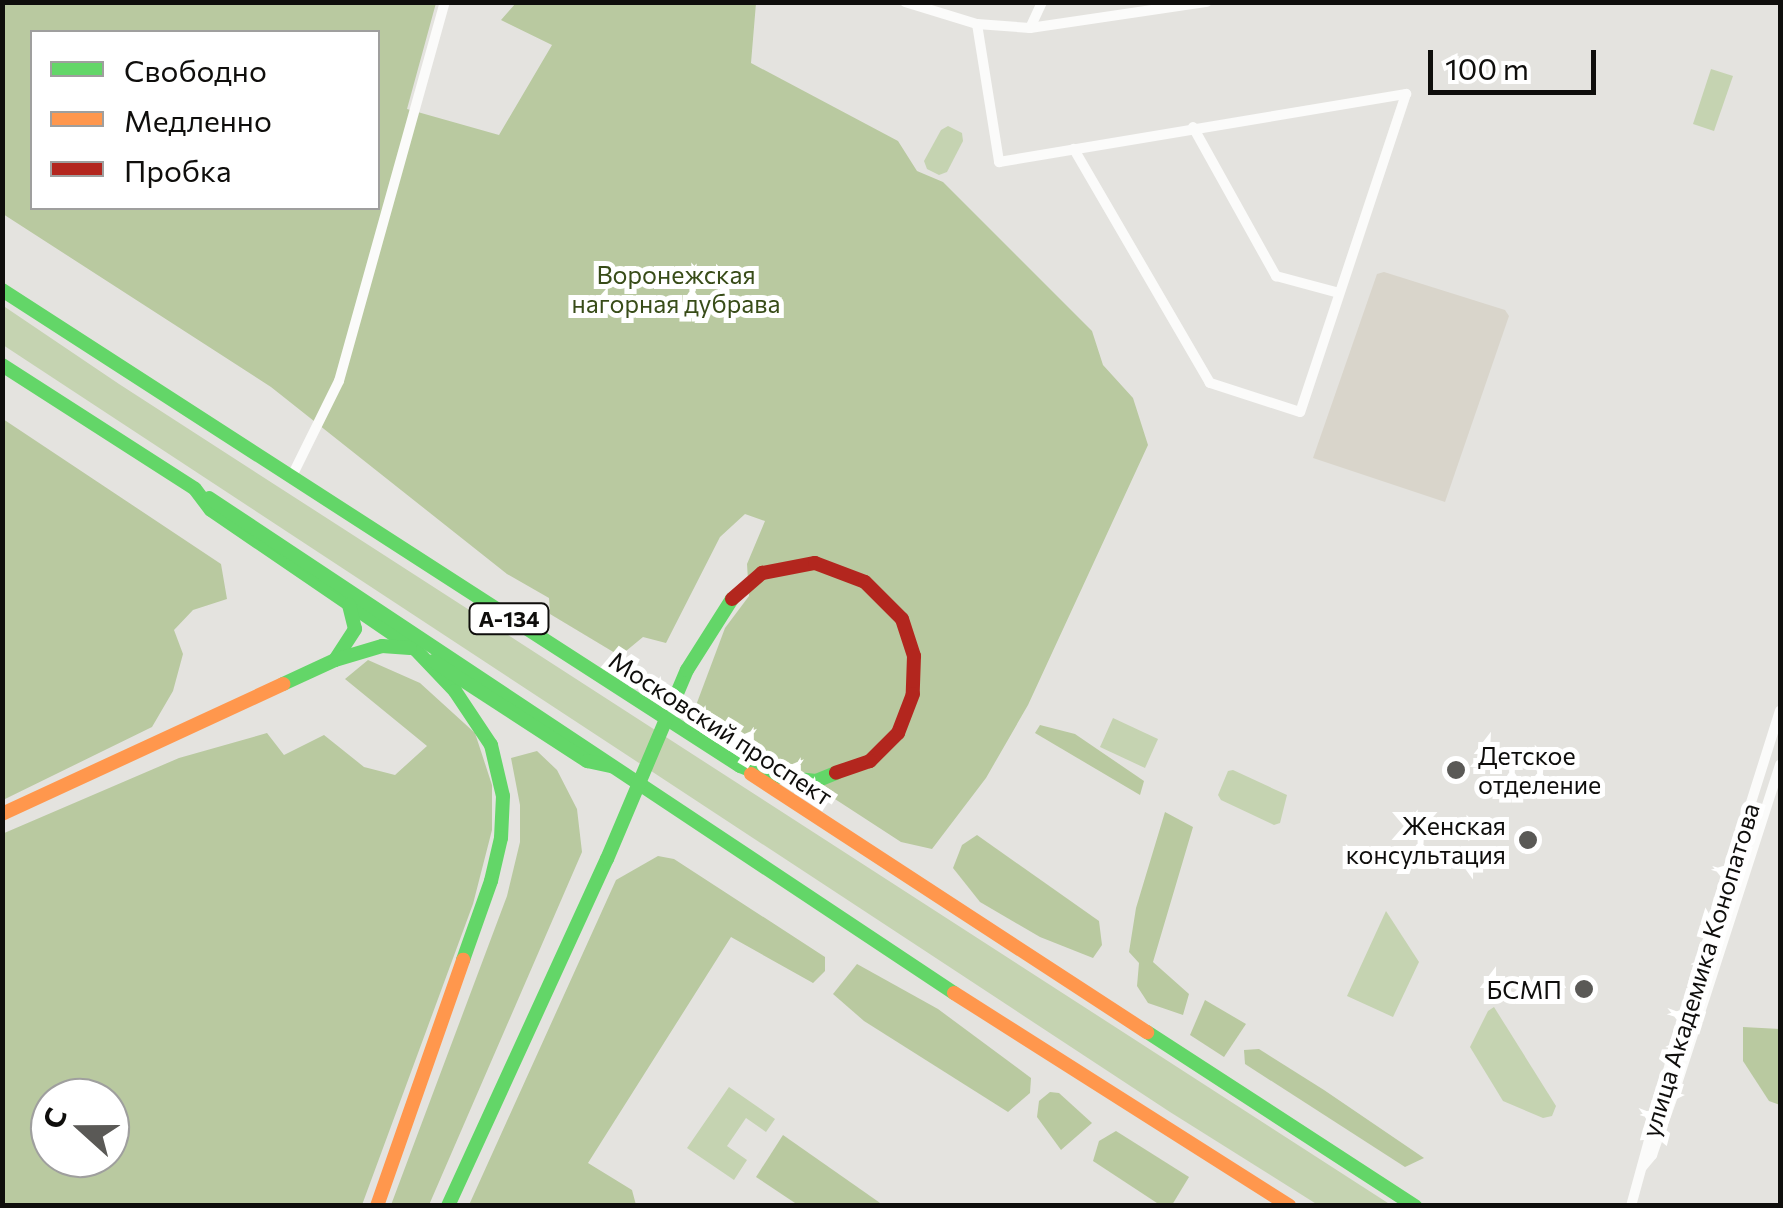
<!DOCTYPE html>
<html>
<head>
<meta charset="utf-8">
<style>
  body { margin:0 }
  #map { position:relative; width:1783px; height:1208px; overflow:hidden; background:#e4e3df; font-family:Commissioner,sans-serif }
  div>[style] { position:absolute }
  [style*='--x'] { left:calc(var(--x)*1px); top:calc(var(--y)*1px); width:calc(var(--w)*1px); rotate:calc(var(--a)*1deg) }
  .built>* { inset:0; background:#d9d5cb }
  .green>* { inset:0; background:#c5d3b1 }
  .forest>* { inset:0; background:#b9c9a0 }
  .street>* { height:10px; margin:-5px; padding:0 5px; transform-origin:5px; border-radius:5px; background:#fbfbfa }
  .fast>* { height:14px; margin:-7px; padding:0 7px; transform-origin:7px; border-radius:7px; background:#63d668 }
  .slow>* { height:14px; margin:-7px; padding:0 7px; transform-origin:7px; border-radius:7px; background:#ff974d }
  .jam>* { height:14px; margin:-7px; padding:0 7px; transform-origin:7px; border-radius:7px; background:#b3261e }
  .dots>* { width:28px; height:28px; translate:-50% -50%; box-sizing:border-box; border:5px solid #fff; border-radius:50% }
  span { translate:-50% -50%; white-space:nowrap; text-align:center; line-height:1.15; -webkit-text-stroke:10px #fff; paint-order:stroke }
  .shield-label span { padding:2px 8px; background:#fff; border:2px solid; border-radius:8px; -webkit-text-stroke-width:0 }
  .shield-label { font-size:22px; color:#0f0e0c; font-weight:700 }
  .park-label { font-size:25px; color:#384c18 }
  .street-label { font-size:25px; color:#0f0e0c }
  .poi-label { font-size:25px; color:#0f0e0c }
  .left { translate:0 -50%; text-align:left }
  .right { translate:-100% -50%; text-align:right }
  .frame { position:absolute; inset:0; border:5px solid #0f0e0c; pointer-events:none }
  .legend { position:absolute; left:30px; top:30px; width:350px; height:180px; box-sizing:border-box; background:#fff; border:2px solid #9f9f9e; margin:0; padding:12px 18px; list-style:none; font-size:30px; color:#0f0e0c }
  .legend li { display:flex; align-items:center; gap:20px; height:50px }
  .legend b { width:50px; border:2px solid #9f9f9e }
  .north { position:absolute; left:30px; top:1078px; width:100px; height:100px; box-sizing:border-box; background:#fff; border:2px solid #9f9f9e; border-radius:50%; rotate:291deg; font-size:28px; font-weight:700; line-height:40px; text-align:center; color:#0f0e0c }
  .north::after { content:''; display:block; margin:auto; width:35px; height:45px; background:#5a5956; clip-path:polygon(50% 0,100% 100%,50% 72%,0 100%) }
  .scale { position:absolute; left:1428px; top:50px; width:168px; height:45px; box-sizing:border-box; border:5px solid #0f0e0c; border-top:0; padding-left:12px; font-size:30px; line-height:35px; white-space:nowrap; color:#0f0e0c; -webkit-text-stroke:8px #fff; paint-order:stroke }
</style>
</head>
<body>
<div id="map">
  <div class="built">
    <div style="clip-path:polygon(1384px 272px,1505px 310px,1509px 316px,1445px 502px,1313px 458px,1377px 274px)"></div>
  </div>
  <div class="green">
    <div style="clip-path:polygon(1711px 69px,1733px 76px,1714px 131px,1693px 124px)"></div>
    <div style="clip-path:polygon(948px 126px,962px 133px,963px 141px,947px 172px,939px 175px,927px 169px,924px 161px,941px 130px)"></div>
    <div style="clip-path:polygon(2px 305px,119px 384px,1391px 1205px,1318px 1205px,1170px 1112px,3px 345px)"></div>
    <div style="clip-path:polygon(1113px 718px,1158px 739px,1145px 768px,1100px 747px)"></div>
    <div style="clip-path:polygon(1233px 770px,1287px 795px,1280px 823px,1274px 825px,1221px 800px,1218px 795px,1228px 771px)"></div>
    <div style="clip-path:polygon(1386px 911px,1419px 962px,1393px 1017px,1347px 996px)"></div>
    <div style="clip-path:polygon(1494px 1007px,1556px 1106px,1552px 1116px,1543px 1118px,1503px 1101px,1470px 1047px,1488px 1011px)"></div>
    <div style="clip-path:polygon(729px 1087px,775px 1119px,766px 1132px,746px 1118px,727px 1146px,747px 1160px,734px 1180px,687px 1148px)"></div>
  </div>
  <div class="forest">
    <div style="clip-path:polygon(evenodd,2px 3px,436px 3px,407px 109px,499px 135px,552px 45px,501px 20px,516px 3px,756px 3px,751px 63px,898px 141px,917px 171px,943px 182px,1092px 331px,1103px 365px,1133px 398px,1148px 445px,1028px 705px,986px 778px,932px 849px,901px 842px,695px 708px,725px 628px,749px 596px,747px 564px,765px 521px,745px 514px,720px 537px,666px 643px,643px 637px,620px 656px,550px 614px,549px 598px,507px 574px,271px 387px,3px 214px,2px 3px,32px 32px,378px 32px,378px 208px,32px 208px,32px 32px)"></div>
    <div style="clip-path:polygon(3px 419px,221px 564px,227px 599px,193px 610px,174px 630px,183px 654px,173px 691px,152px 727px,3px 800px)"></div>
    <div style="clip-path:polygon(evenodd,368px 660px,420px 683px,475px 733px,492px 785px,492px 830px,473px 904px,362px 1205px,3px 1205px,2px 834px,179px 758px,267px 733px,284px 755px,324px 735px,364px 767px,395px 775px,427px 746px,345px 679px,368px 660px,50px 1098px,110px 1098px,110px 1158px,50px 1158px,50px 1098px)"></div>
    <div style="clip-path:polygon(1040px 725px,1075px 734px,1144px 781px,1140px 795px,1035px 733px)"></div>
    <div style="clip-path:polygon(537px 751px,557px 770px,577px 809px,582px 852px,429px 1205px,391px 1205px,507px 896px,520px 842px,520px 805px,511px 758px)"></div>
    <div style="clip-path:polygon(1165px 812px,1193px 827px,1153px 962px,1189px 994px,1183px 1015px,1148px 1003px,1137px 986px,1139px 963px,1129px 952px,1136px 908px)"></div>
    <div style="clip-path:polygon(977px 835px,1099px 921px,1102px 945px,1093px 958px,1040px 937px,980px 902px,953px 868px,962px 845px)"></div>
    <div style="clip-path:polygon(658px 856px,674px 859px,825px 957px,825px 971px,813px 983px,731px 937px,588px 1163px,632px 1190px,636px 1205px,469px 1205px,616px 880px)"></div>
    <div style="clip-path:polygon(857px 964px,938px 1009px,1031px 1078px,1030px 1093px,1008px 1112px,864px 1021px,833px 994px)"></div>
    <div style="clip-path:polygon(1205px 1000px,1246px 1024px,1224px 1057px,1190px 1035px)"></div>
    <div style="clip-path:polygon(1743px 1027px,1780px 1029px,1780px 1105px,1769px 1101px,1743px 1061px)"></div>
    <div style="clip-path:polygon(1259px 1049px,1324px 1090px,1424px 1158px,1405px 1167px,1245px 1064px,1244px 1050px)"></div>
    <div style="clip-path:polygon(1050px 1092px,1059px 1093px,1092px 1123px,1061px 1150px,1037px 1117px,1039px 1101px)"></div>
    <div style="clip-path:polygon(1116px 1131px,1189px 1177px,1172px 1205px,1160px 1205px,1093px 1161px,1099px 1141px)"></div>
    <div style="clip-path:polygon(783px 1135px,883px 1205px,798px 1205px,756px 1177px)"></div>
  </div>
  <div class="street">
    <div style="--x:905;--y:2;--w:75;--a:17"></div>
    <div style="--x:977;--y:24;--w:53;--a:4.3"></div>
    <div style="--x:1030;--y:28;--w:179;--a:-8.4"></div>
    <div style="--x:977;--y:24;--w:140;--a:80.9"></div>
    <div style="--x:999;--y:162;--w:413;--a:-9.5"></div>
    <div style="--x:1406;--y:94;--w:335;--a:108.4"></div>
    <div style="--x:1300;--y:412;--w:95;--a:-162.1"></div>
    <div style="--x:1210;--y:383;--w:271;--a:-120.2"></div>
    <div style="--x:1030;--y:28;--w:29;--a:-65"></div>
    <div style="--x:1193;--y:127;--w:171;--a:60.9"></div>
    <div style="--x:1276;--y:276;--w:65;--a:15.1"></div>
    <div style="--x:292;--y:476;--w:106;--a:-63.7"></div>
    <div style="--x:339;--y:381;--w:394;--a:-74.4"></div>
    <div style="--x:1642;--y:1167;--w:16;--a:-50"></div>
    <div style="--x:1652;--y:1155;--w:69;--a:-70.5"></div>
    <div style="--x:1675;--y:1090;--w:342;--a:-72.1"></div>
    <div style="--x:1631;--y:1206;--w:178;--a:-74.7"></div>
    <div style="--x:1678;--y:1034;--w:339;--a:-72.5"></div>
  </div>
  <div class="fast">
    <div style="--x:2;--y:290;--w:878;--a:32.82"></div>
    <div style="--x:740;--y:766;--w:25;--a:21"></div>
    <div style="--x:763;--y:775;--w:53;--a:6.5"></div>
    <div style="--x:816;--y:781;--w:22;--a:-22"></div>
    <div style="--x:2;--y:365;--w:229;--a:32.7"></div>
    <div style="--x:195;--y:489;--w:26;--a:53"></div>
    <div style="--x:211;--y:510;--w:247;--a:34.3"></div>
    <div style="--x:415;--y:649;--w:58;--a:46.4"></div>
    <div style="--x:455;--y:691;--w:65;--a:56.3"></div>
    <div style="--x:491;--y:745;--w:52;--a:76.8"></div>
    <div style="--x:503;--y:796;--w:42;--a:92.7"></div>
    <div style="--x:501;--y:838;--w:44;--a:103.1"></div>
    <div style="--x:491;--y:881;--w:84;--a:109.5"></div>
    <div style="--x:209;--y:498;--w:894;--a:33.6"></div>
    <div style="--x:335;--y:660;--w:37;--a:-57"></div>
    <div style="--x:355;--y:629;--w:25;--a:-104"></div>
    <div style="--x:433;--y:661;--w:184;--a:33"></div>
    <div style="--x:587;--y:761;--w:25;--a:12"></div>
    <div style="--x:283;--y:684;--w:57;--a:-24.8"></div>
    <div style="--x:335;--y:660;--w:49;--a:-16.6"></div>
    <div style="--x:382;--y:646;--w:28;--a:4"></div>
    <div style="--x:1147;--y:1032;--w:320;--a:33"></div>
    <div style="--x:448;--y:1206;--w:382;--a:-65.4"></div>
    <div style="--x:607;--y:859;--w:205;--a:-67.1"></div>
    <div style="--x:687;--y:670;--w:84;--a:-57.6"></div>
  </div>
  <div class="slow">
    <div style="--x:751;--y:774;--w:473;--a:33.1"></div>
    <div style="--x:2;--y:814;--w:310;--a:-24.8"></div>
    <div style="--x:954;--y:993;--w:397;--a:32.4"></div>
    <div style="--x:377;--y:1206;--w:261;--a:-70.7"></div>
  </div>
  <div class="jam">
    <div style="--x:732;--y:599;--w:40;--a:-41"></div>
    <div style="--x:762;--y:573;--w:54;--a:-10.7"></div>
    <div style="--x:815;--y:563;--w:53;--a:20.8"></div>
    <div style="--x:865;--y:582;--w:52;--a:45"></div>
    <div style="--x:902;--y:619;--w:39;--a:72"></div>
    <div style="--x:914;--y:656;--w:38;--a:92"></div>
    <div style="--x:913;--y:694;--w:42;--a:111"></div>
    <div style="--x:898;--y:733;--w:40;--a:135"></div>
    <div style="--x:870;--y:761;--w:36;--a:161"></div>
  </div>
  <div class="dots">
    <div style="left:1456px;top:770px;background:#5a5956"></div>
    <div style="left:1528px;top:840px;background:#5a5956"></div>
    <div style="left:1584px;top:989px;background:#5a5956"></div>
  </div>
  <div class="shield-label">
    <span style="left:509px;top:619px">А-134</span>
  </div>
  <div class="park-label">
    <span style="left:676px;top:289px">Воронежская<br>нагорная дубрава</span>
  </div>
  <div class="street-label">
    <span style="left:721px;top:728px;rotate:33deg">Московский проспект</span>
    <span style="left:1700px;top:970px;rotate:-73deg">улица Академика Конопатова</span>
  </div>
  <div class="poi-label">
    <span class="left" style="left:1478px;top:770px">Детское<br>отделение</span>
    <span class="right" style="left:1506px;top:840px">Женская<br>консультация</span>
    <span class="right" style="left:1562px;top:989px">БСМП</span>
  </div>
  <div class="frame"></div>
  <ul class="legend">
  <li><b style="height:12px;background:#63d668"></b>Свободно</li>
  <li><b style="height:12px;background:#ff974d"></b>Медленно</li>
  <li><b style="height:12px;background:#b3261e"></b>Пробка</li>
  </ul>
  <div class="north">С</div>
  <div class="scale">100 m</div>
</div>
</body>
</html>
